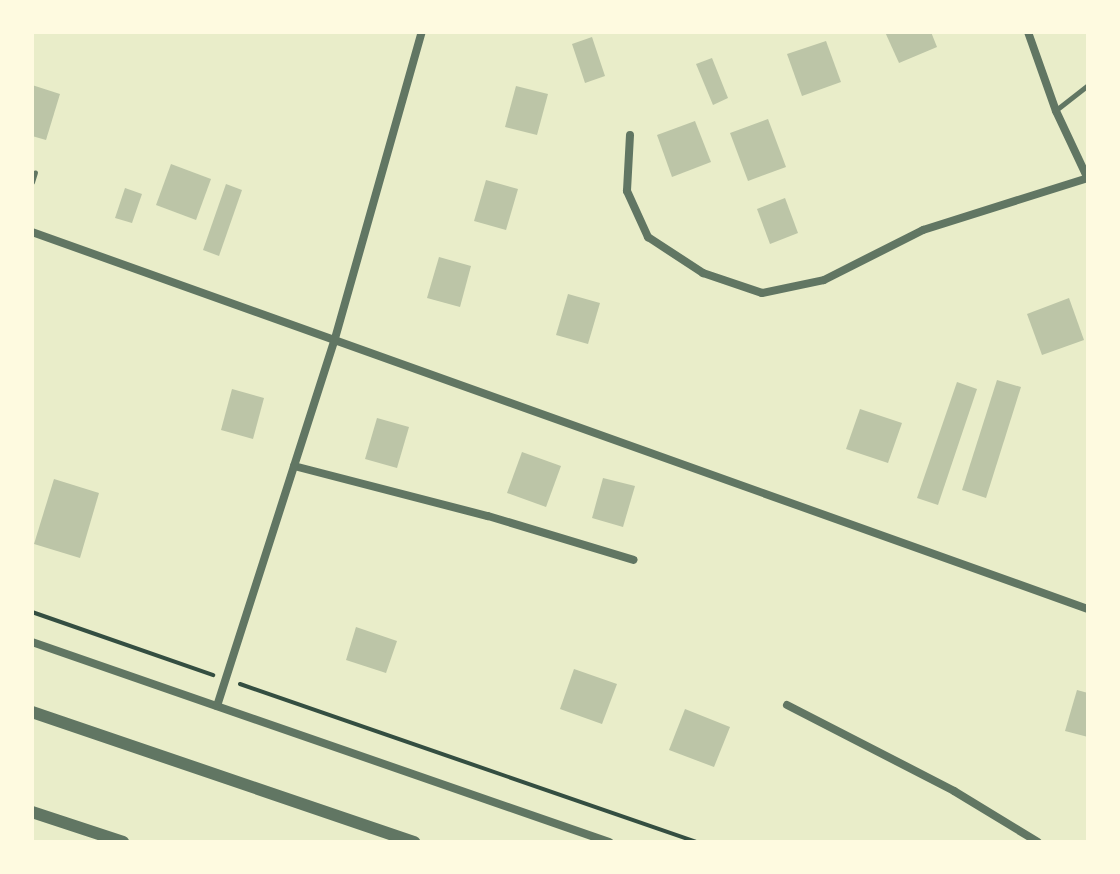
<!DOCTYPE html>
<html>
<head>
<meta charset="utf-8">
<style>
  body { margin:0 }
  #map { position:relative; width:1120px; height:874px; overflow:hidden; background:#e9edc9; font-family:"Open Sans",sans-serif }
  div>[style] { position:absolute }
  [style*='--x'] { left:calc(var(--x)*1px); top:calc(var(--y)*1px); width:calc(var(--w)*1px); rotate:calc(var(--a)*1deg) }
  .building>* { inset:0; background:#bcc5a7 }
  .path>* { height:4px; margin:-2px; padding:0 2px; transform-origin:2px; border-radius:2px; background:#344e41 }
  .service>* { height:5px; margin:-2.5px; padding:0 2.5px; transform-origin:2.5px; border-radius:2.5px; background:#617663 }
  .minor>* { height:8px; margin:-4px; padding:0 4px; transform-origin:4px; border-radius:4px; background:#617663 }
  .tertiary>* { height:12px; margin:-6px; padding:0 6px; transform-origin:6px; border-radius:6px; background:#617663 }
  span { translate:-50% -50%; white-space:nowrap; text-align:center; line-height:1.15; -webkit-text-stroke:7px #fefae0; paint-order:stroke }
  .frame { position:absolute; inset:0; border:34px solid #fefae0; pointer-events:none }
</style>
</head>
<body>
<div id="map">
  <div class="building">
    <div style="clip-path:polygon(885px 32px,931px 32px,937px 47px,899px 63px)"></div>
    <div style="clip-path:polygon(592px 37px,605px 76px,585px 83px,572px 44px)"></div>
    <div style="clip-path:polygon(826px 41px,841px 82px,802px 96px,787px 54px)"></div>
    <div style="clip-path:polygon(712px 58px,728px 98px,713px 105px,696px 64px)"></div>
    <div style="clip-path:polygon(32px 85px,60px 94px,46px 140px,32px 136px)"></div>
    <div style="clip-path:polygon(516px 86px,548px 94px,537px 135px,505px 127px)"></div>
    <div style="clip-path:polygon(768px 119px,786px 167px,748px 181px,730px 133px)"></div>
    <div style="clip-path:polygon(695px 121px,711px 162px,672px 177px,657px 135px)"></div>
    <div style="clip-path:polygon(171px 164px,211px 179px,196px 220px,156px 205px)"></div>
    <div style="clip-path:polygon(486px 180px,518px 189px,506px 230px,474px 221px)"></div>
    <div style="clip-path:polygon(226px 184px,242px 190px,219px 256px,203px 250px)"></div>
    <div style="clip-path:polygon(125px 188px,142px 194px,132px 223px,115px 218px)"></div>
    <div style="clip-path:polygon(785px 198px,798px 233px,770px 244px,757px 209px)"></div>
    <div style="clip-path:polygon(439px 257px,471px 266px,460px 307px,427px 298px)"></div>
    <div style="clip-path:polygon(568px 294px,600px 303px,588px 344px,556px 335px)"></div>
    <div style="clip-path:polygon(1069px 298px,1084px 340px,1042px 355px,1027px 314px)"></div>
    <div style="clip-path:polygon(997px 380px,1021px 387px,986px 498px,962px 490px)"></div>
    <div style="clip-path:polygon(957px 382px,977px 389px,938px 505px,917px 498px)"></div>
    <div style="clip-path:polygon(232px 389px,264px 398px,253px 439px,221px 430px)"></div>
    <div style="clip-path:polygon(860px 409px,902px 423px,888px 463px,846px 449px)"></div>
    <div style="clip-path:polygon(377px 418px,409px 427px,397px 468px,365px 459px)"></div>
    <div style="clip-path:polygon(522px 452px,561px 466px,546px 507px,507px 493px)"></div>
    <div style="clip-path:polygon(603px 478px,635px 486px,623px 527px,592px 518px)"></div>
    <div style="clip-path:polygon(54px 479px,99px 493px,80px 558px,34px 544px)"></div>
    <div style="clip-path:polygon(356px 627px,397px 641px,386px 673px,346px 660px)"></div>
    <div style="clip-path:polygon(574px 669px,617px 684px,602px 724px,560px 709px)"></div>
    <div style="clip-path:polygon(1077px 690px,1088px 693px,1088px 737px,1065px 731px)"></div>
    <div style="clip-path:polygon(685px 709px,730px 727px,714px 767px,669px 750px)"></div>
  </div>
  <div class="path">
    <div style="--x:32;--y:612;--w:192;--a:19.2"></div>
    <div style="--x:240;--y:684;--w:482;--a:19.1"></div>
  </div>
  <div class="service">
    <div style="--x:1056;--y:110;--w:41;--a:-38"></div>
    <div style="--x:32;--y:182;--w:10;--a:-73"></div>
  </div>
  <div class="minor">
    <div style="--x:1028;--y:32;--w:84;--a:70.5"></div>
    <div style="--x:1056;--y:111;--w:75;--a:64.8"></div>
    <div style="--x:630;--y:135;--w:56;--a:93.1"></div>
    <div style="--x:627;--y:191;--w:51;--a:65.5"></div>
    <div style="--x:648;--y:237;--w:66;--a:33.2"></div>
    <div style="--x:703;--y:273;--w:62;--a:18.7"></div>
    <div style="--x:762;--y:293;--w:63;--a:-11.8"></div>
    <div style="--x:824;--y:280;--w:111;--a:-26.8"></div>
    <div style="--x:923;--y:230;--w:173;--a:-17.5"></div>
    <div style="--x:32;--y:232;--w:1121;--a:19.65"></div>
    <div style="--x:294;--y:466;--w:200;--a:14.5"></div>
    <div style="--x:488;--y:516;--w:152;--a:16.8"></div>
    <div style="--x:32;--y:642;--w:611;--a:19.12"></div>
    <div style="--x:787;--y:705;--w:188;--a:27.2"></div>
    <div style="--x:954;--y:791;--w:98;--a:31.3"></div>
    <div style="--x:217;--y:706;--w:382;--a:-72.2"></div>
    <div style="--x:334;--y:342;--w:322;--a:-74.2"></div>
  </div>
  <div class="tertiary">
    <div style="--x:32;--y:712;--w:404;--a:18.8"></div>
    <div style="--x:32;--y:812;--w:96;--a:18.2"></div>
  </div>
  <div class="frame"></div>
</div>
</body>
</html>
